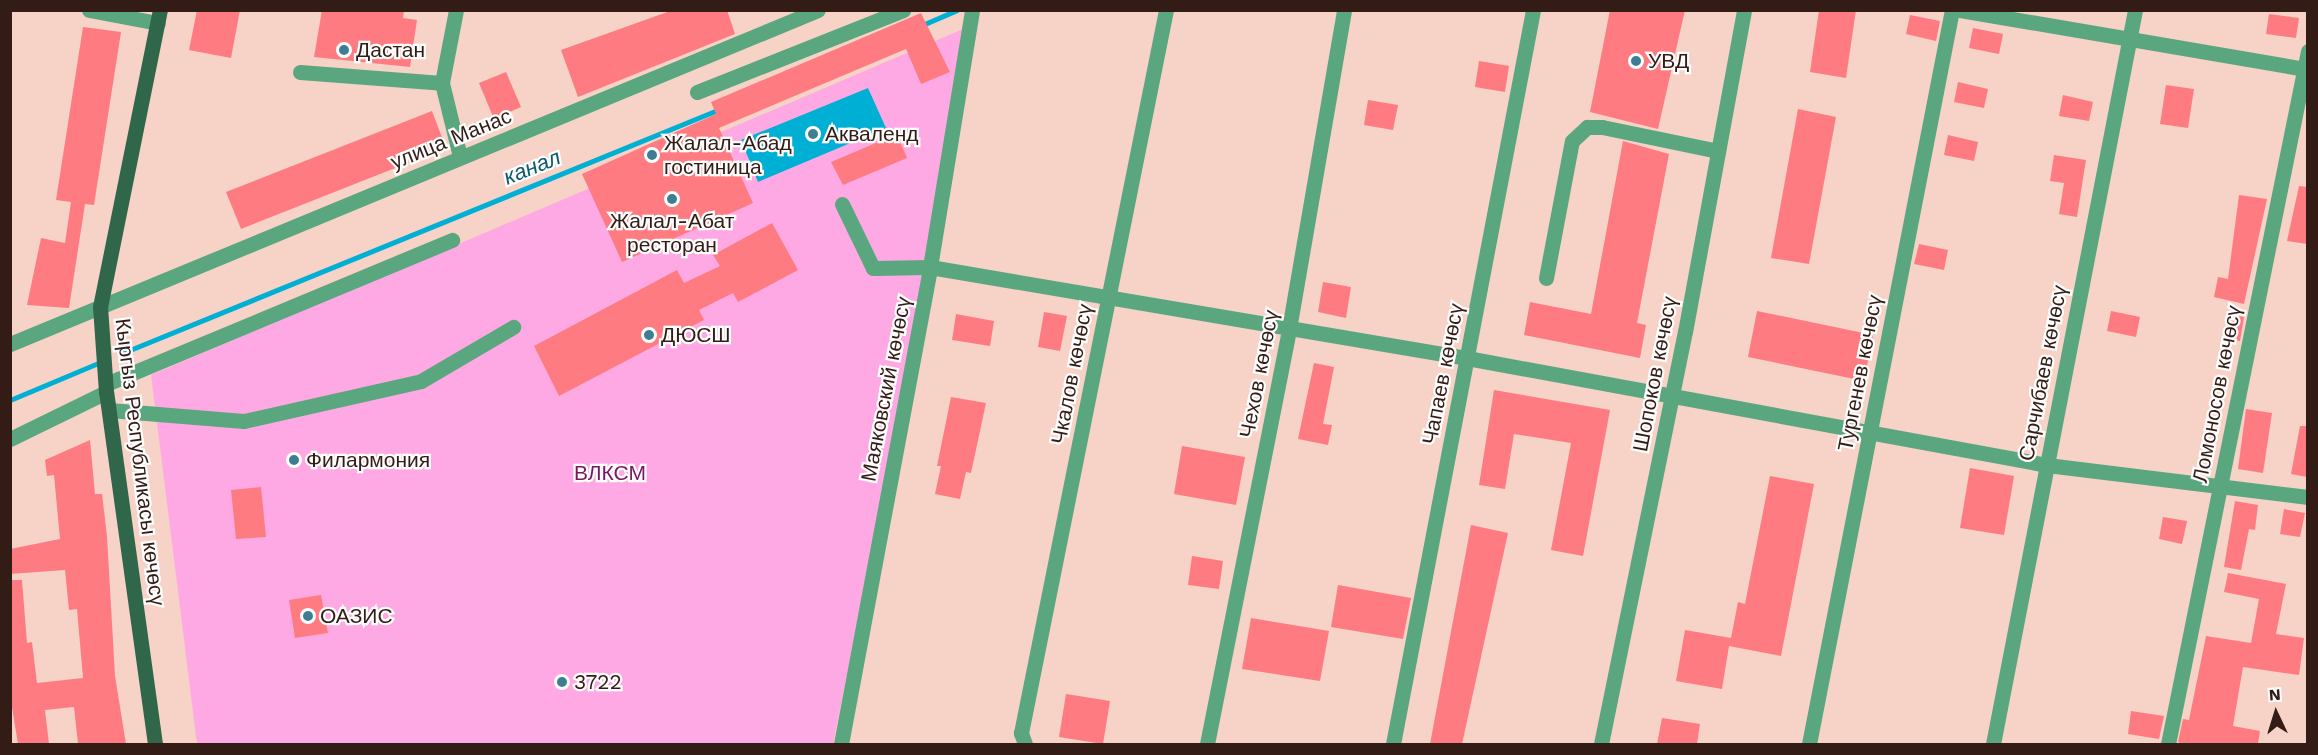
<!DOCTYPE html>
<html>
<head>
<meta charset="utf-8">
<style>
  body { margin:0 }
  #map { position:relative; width:2318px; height:755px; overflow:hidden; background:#f7d2c6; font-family:"Work Sans",sans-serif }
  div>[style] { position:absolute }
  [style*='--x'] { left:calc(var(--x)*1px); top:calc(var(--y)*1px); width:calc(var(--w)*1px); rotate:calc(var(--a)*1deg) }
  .green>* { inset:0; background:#fea9e3 }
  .water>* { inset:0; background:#00b0d4 }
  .stream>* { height:5px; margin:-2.5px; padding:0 2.5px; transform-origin:2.5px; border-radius:2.5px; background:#00b0d4 }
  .building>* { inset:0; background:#fe7c81 }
  .minor>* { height:15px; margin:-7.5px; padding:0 7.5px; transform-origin:7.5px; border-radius:7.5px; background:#5aa77f }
  .major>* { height:15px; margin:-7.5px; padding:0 7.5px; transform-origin:7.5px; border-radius:7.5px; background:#30674b }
  .dots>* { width:16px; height:16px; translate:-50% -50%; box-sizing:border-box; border:3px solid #fdfdfd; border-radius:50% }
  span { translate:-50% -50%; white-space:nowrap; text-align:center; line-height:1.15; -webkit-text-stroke:4.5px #fdfdfd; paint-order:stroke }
  .poi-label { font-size:21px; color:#321c15 }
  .left { translate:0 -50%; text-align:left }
  .street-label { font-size:21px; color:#321c15 }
  .park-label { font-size:21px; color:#771861 }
  .water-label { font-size:22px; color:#0b5b6d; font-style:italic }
  .frame { position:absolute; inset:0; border:12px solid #321c15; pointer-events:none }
  .north { position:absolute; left:2246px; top:683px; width:60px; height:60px; -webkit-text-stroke:4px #fdfdfd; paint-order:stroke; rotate:356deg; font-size:16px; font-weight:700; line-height:24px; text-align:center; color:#321c15 }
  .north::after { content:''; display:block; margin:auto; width:21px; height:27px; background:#321c15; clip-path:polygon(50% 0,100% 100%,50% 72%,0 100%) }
</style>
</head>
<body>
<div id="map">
  <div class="green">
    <div style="clip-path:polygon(963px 29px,915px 334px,833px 744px,197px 744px,151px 375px)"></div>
  </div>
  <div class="water">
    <div style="clip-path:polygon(868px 88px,886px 128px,758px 182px,741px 140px)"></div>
  </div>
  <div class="stream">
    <div style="--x:920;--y:26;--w:40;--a:-23.4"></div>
    <div style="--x:120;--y:354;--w:648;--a:-22.21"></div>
    <div style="--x:10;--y:400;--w:95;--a:-22.8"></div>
  </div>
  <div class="building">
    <div style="clip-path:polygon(197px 10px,240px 10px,231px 58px,189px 50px)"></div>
    <div style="clip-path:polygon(322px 10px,404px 10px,403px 18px,417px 20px,410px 67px,314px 57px)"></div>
    <div style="clip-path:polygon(673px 10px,727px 10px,735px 34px,578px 97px,561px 50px)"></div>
    <div style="clip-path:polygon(1610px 10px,1685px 10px,1658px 129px,1590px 112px)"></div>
    <div style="clip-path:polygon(1819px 10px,1856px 10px,1846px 78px,1810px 72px)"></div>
    <div style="clip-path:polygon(921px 13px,950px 72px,921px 84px,906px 49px,719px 128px,753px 203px,622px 262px,582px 174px,716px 114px,711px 102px)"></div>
    <div style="clip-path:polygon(2269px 14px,2299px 18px,2296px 38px,2266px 34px)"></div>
    <div style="clip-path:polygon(1910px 15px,1940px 21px,1936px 41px,1906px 34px)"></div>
    <div style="clip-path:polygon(83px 27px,121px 32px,94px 205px,85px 204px,69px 308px,27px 305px,41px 238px,65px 243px,71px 202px,56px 200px)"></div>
    <div style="clip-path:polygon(1973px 28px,2003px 34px,1999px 54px,1969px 48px)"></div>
    <div style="clip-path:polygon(1479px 61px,1509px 66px,1505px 92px,1475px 87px)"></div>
    <div style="clip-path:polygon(506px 72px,521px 107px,494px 119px,479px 83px)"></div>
    <div style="clip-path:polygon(1958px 82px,1988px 89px,1984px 108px,1954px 102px)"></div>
    <div style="clip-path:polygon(2166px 85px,2194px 89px,2188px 128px,2160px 124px)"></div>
    <div style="clip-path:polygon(2063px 95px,2093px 102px,2089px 121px,2059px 116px)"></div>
    <div style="clip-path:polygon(1368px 100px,1398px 105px,1393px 130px,1364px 125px)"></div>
    <div style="clip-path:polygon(1798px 109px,1836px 117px,1809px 264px,1771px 258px)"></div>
    <div style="clip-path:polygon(432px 111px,446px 148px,241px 229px,226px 192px)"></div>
    <div style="clip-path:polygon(897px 134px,907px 158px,843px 185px,831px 162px)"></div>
    <div style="clip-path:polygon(1948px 135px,1978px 142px,1974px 161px,1944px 155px)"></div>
    <div style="clip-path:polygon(1623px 141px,1669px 154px,1637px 323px,1646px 325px,1640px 358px,1524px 335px,1530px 302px,1591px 314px)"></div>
    <div style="clip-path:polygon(2054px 155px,2086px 160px,2077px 217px,2059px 214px,2064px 183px,2050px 181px)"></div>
    <div style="clip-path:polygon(2299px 186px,2307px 187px,2307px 244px,2287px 241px)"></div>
    <div style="clip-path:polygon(2239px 195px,2267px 199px,2244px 304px,2214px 297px,2218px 277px,2228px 279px)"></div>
    <div style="clip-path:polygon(772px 223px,798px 270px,738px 302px,733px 293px,699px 310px,704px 320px,559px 396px,534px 346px,677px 270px,684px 283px,720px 266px,713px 255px)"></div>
    <div style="clip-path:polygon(1919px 244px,1948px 250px,1944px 270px,1914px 264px)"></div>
    <div style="clip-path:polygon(1323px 282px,1351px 287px,1346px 318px,1318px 312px)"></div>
    <div style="clip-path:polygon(1757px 311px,1873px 335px,1864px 381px,1748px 357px)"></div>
    <div style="clip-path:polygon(2111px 311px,2140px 317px,2136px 337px,2107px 331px)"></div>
    <div style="clip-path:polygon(1044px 312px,1067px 316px,1060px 351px,1038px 347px)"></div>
    <div style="clip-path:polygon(956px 314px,994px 321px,990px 346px,952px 340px)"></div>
    <div style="clip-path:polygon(2231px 315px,2244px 317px,2240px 341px,2227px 338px)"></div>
    <div style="clip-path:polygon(1314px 363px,1334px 367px,1323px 424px,1332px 425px,1328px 445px,1298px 439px)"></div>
    <div style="clip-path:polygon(1494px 390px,1610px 410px,1583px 556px,1551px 550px,1571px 443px,1514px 434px,1505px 489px,1479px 485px)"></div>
    <div style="clip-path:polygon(951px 397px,986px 403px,971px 473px,966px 472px,960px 499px,935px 494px,941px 466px,937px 466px)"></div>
    <div style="clip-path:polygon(2246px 409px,2272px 413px,2263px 473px,2238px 469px)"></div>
    <div style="clip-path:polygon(2300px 426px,2307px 426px,2307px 477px,2291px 474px)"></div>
    <div style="clip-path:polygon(90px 440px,95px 494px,102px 494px,107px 536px,115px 676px,126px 744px,78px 744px,74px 707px,45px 710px,49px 744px,18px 744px,10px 695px,10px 580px,22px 580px,27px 643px,32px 642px,37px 683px,83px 678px,77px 609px,69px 610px,65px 570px,10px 574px,10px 549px,60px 539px,54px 475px,47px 476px,45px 460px)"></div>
    <div style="clip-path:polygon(1182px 446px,1245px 457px,1236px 505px,1174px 494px)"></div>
    <div style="clip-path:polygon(1970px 468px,2014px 476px,2004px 535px,1960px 528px)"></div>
    <div style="clip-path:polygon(1770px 476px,1814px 484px,1781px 656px,1729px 646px,1722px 689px,1676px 681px,1685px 630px,1731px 638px,1738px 602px,1745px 604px)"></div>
    <div style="clip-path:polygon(261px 487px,266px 537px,236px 539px,231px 490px)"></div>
    <div style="clip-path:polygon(2235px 501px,2258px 505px,2255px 530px,2249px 529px,2241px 570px,2224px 567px)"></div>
    <div style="clip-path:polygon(2284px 509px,2305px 513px,2300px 537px,2280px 534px)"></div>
    <div style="clip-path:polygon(2163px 517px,2187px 521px,2182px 544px,2159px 539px)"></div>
    <div style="clip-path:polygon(1471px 525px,1508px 533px,1462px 744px,1430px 744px)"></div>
    <div style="clip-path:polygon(1192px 556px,1223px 561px,1219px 589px,1188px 585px)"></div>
    <div style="clip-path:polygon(2228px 573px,2286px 584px,2276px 634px,2304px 638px,2299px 675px,2243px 667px,2233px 726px,2260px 731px,2258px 744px,2183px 744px,2178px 742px,2183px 719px,2189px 720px,2206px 636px,2251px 643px,2259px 599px,2224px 592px)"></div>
    <div style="clip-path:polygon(1338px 585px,1411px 598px,1403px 639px,1331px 627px)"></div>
    <div style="clip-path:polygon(321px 595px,328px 633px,295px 638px,289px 600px)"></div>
    <div style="clip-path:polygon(1251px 618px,1329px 631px,1320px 681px,1242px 669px)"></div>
    <div style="clip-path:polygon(1066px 694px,1110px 701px,1103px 744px,1059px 737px)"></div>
    <div style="clip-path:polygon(2131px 711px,2164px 716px,2159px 739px,2128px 734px)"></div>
    <div style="clip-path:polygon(1662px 718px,1700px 724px,1697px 744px,1657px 744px)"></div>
  </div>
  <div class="minor">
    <div style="--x:89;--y:10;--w:70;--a:10.7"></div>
    <div style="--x:456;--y:10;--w:74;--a:100.9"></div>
    <div style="--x:442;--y:83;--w:76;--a:76.3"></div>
    <div style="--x:1960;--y:10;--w:349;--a:9.7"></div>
    <div style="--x:300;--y:72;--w:142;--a:4.4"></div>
    <div style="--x:697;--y:92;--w:222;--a:-21.7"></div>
    <div style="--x:842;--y:204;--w:71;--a:64.2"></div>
    <div style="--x:873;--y:268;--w:57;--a:-1"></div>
    <div style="--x:930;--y:267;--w:545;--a:9.62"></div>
    <div style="--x:1467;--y:358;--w:590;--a:10.45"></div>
    <div style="--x:2047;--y:465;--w:263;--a:7"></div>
    <div style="--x:1546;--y:278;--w:139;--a:-79.3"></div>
    <div style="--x:1572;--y:141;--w:21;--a:-43"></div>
    <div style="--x:1587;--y:127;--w:15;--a:0"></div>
    <div style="--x:1602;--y:127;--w:118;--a:11.7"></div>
    <div style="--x:10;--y:344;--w:874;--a:-22.46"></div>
    <div style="--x:106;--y:384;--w:375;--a:-22.6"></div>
    <div style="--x:109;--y:410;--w:135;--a:4.7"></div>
    <div style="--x:244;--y:421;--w:181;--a:-12.7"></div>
    <div style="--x:421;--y:381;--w:107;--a:-30.4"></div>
    <div style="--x:10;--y:439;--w:107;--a:-26.1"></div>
    <div style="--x:841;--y:744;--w:485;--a:-79.4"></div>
    <div style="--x:930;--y:267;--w:260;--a:-80.7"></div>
    <div style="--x:1025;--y:744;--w:12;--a:-110"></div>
    <div style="--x:1021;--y:733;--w:737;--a:-78.66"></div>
    <div style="--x:1207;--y:744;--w:423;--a:-78.8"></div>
    <div style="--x:1289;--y:329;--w:324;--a:-80.2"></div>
    <div style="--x:1393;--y:744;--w:747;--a:-79.2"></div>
    <div style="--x:1601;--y:744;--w:420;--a:-78.5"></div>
    <div style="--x:1685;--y:332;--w:327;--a:-79.6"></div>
    <div style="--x:1809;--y:744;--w:748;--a:-78.98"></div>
    <div style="--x:1993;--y:744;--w:748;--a:-79.05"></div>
    <div style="--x:2168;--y:744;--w:707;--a:-78.58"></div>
  </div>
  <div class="major">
    <div style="--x:155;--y:744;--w:355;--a:-97.9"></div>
    <div style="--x:106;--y:392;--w:85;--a:-94"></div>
    <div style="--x:100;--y:307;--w:303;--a:-78.6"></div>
  </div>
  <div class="dots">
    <div style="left:344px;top:50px;background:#3e7e91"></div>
    <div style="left:1636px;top:61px;background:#3e7e91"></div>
    <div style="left:813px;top:134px;background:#3e7e91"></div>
    <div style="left:652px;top:155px;background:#3e7e91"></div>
    <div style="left:672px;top:199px;background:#3e7e91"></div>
    <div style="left:649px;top:335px;background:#3e7e91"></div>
    <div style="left:294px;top:460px;background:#3e7e91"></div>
    <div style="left:308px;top:616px;background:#3e7e91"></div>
    <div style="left:562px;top:682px;background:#3e7e91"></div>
  </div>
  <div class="poi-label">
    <span class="left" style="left:356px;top:50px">Дастан</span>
    <span class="left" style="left:1648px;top:61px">УВД</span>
    <span class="left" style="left:825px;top:134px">Акваленд</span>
    <span class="left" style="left:664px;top:155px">Жалал-Абад<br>гостиница</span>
    <span style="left:672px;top:233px">Жалал-Абат<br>ресторан</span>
    <span class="left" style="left:661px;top:335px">ДЮСШ</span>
    <span class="left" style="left:306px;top:460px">Филармония</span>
    <span class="left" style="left:320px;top:616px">ОАЗИС</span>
    <span class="left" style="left:574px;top:682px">3722</span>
  </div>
  <div class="street-label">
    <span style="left:451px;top:139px;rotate:-22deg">улица Манас</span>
    <span style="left:1860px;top:373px;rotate:-79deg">Тургенев көчөсү</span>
    <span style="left:2043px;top:373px;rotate:-79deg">Сарчибаев көчөсү</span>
    <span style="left:1072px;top:374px;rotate:-79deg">Чкалов көчөсү</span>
    <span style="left:1259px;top:374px;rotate:-79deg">Чехов көчөсү</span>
    <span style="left:1443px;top:374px;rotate:-79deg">Чапаев көчөсү</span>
    <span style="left:1655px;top:374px;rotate:-79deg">Шопоков көчөсү</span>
    <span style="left:886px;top:389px;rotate:-79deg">Маяковский көчөсү</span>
    <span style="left:2217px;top:394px;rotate:-79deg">Ломоносов көчөсү</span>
    <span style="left:140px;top:462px;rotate:83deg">Кыргыз Республикасы көчөсү</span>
  </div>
  <div class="park-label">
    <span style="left:610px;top:473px">ВЛКСМ</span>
  </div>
  <div class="water-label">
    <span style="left:532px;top:167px;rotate:-22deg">канал</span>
  </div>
  <div class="frame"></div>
  <div class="north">N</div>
</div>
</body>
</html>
